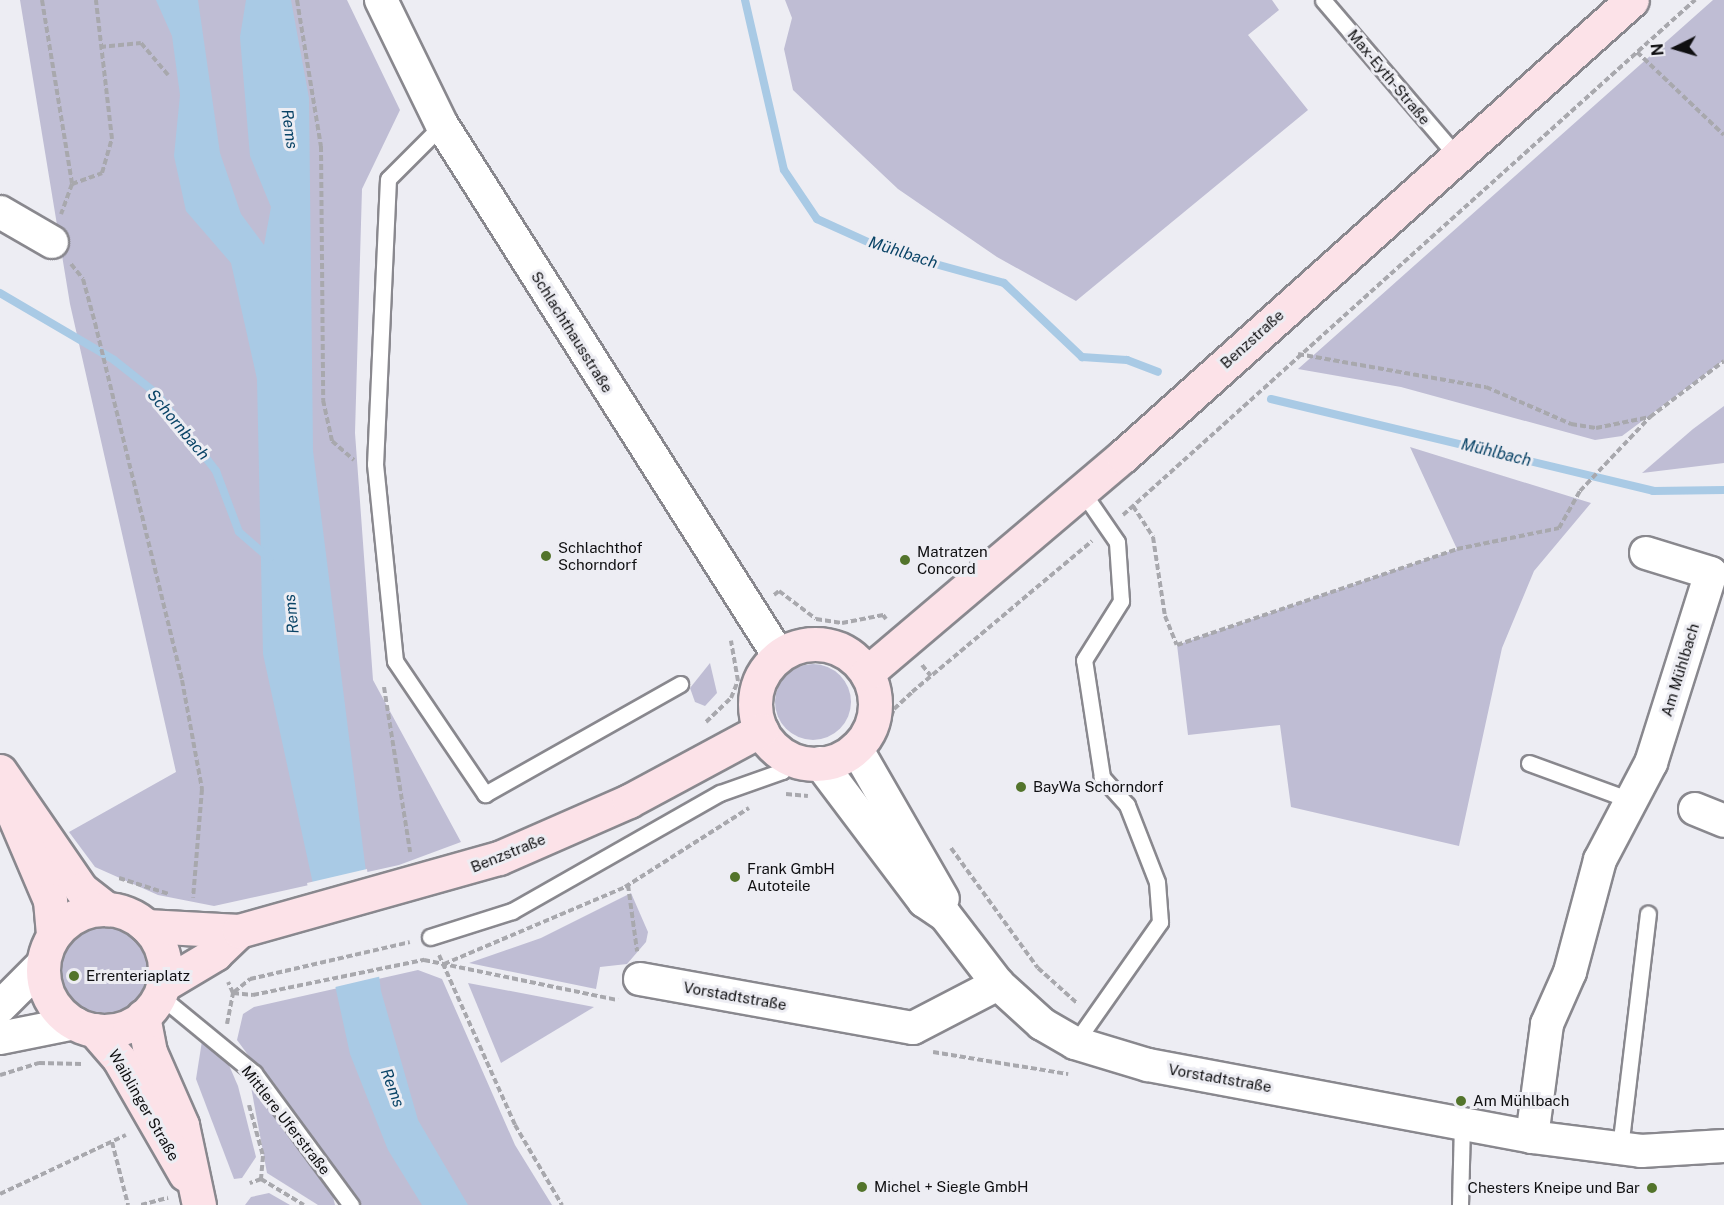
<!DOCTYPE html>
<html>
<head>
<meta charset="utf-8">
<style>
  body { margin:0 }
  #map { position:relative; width:1724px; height:1205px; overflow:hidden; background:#ededf3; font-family:"Public Sans",sans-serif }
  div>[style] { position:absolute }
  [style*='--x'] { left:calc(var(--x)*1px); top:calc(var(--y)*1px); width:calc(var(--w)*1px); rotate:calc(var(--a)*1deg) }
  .green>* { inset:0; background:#bfbdd4 }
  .round { border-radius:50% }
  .water>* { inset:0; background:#a9cae5 }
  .pier>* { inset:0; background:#ededf3 }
  .stream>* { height:8px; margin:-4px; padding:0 4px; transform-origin:4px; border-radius:4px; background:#a9cae5 }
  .path>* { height:4px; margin-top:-2px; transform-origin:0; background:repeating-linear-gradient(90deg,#a8a8ad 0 6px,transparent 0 9px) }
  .roads { filter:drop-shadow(2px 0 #89888e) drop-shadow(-2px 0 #89888e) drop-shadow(0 2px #89888e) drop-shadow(0 -2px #89888e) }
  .lane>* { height:15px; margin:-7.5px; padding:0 7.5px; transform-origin:7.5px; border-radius:7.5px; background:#fff }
  .street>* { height:32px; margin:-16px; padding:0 16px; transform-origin:16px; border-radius:16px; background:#fff }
  .secondary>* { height:33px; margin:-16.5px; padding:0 16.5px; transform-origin:16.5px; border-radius:16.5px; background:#fce2e8 }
  .secondary>.ring { margin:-16.5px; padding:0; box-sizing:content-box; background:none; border:33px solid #fce2e8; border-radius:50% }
  .dots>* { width:16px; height:16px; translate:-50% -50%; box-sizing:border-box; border:3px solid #ededf3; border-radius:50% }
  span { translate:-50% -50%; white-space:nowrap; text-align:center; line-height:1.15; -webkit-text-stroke:6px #ededf3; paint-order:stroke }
  .street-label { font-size:15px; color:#0f0f11 }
  .poi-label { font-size:15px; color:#0f0f11 }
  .left { translate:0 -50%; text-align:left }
  .right { translate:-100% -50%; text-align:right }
  .water-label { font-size:16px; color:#0a4467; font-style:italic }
  .north { position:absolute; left:1646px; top:18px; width:60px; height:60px; -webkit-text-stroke:4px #ededf3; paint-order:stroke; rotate:265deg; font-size:16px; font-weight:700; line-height:24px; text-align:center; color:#0f0f11 }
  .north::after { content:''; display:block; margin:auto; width:21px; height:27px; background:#0f0f11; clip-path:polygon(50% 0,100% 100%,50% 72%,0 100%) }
</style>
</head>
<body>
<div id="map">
  <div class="green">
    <div style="clip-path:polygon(20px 0,347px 0,400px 110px,362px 189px,355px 433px,373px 680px,461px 842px,399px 865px,214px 906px,158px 895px,95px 867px,69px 832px,176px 772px,70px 304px)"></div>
    <div style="clip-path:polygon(785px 0,1272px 0,1279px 10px,1248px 35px,1308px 110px,1076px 301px,997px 257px,898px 189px,793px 90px,784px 49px,792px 18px)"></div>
    <div style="clip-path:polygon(1713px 0,1724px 0,1724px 360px,1622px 436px,1595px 440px,1401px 387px,1298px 369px)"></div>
    <div style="clip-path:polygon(1724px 406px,1724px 463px,1642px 473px,1693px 429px)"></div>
    <div style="clip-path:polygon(1410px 447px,1591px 503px,1534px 571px,1502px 648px,1459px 846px,1291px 807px,1280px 725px,1188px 735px,1177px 645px,1457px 549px)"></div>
    <div style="clip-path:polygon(710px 663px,717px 693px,705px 706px,695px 702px,690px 688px)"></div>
    <div class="round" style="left:775px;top:664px;width:76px;height:76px"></div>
    <div style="clip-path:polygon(631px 893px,648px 932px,646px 942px,627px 964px,600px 967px,596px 989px,469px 963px,541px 938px)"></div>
    <div class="round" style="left:57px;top:923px;width:92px;height:92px"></div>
    <div style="clip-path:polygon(418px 970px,442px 979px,515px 1145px,552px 1205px,359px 1205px,237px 1040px,243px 1014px,254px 1007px)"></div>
    <div style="clip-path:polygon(468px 983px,594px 1007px,501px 1063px)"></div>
    <div style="clip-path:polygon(202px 1041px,225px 1056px,238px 1086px,256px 1157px,242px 1178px,234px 1179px,196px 1079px)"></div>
    <div style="clip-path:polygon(251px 1087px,331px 1189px,335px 1205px,318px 1205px,267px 1173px)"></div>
    <div style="clip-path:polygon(269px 1193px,290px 1205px,245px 1205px,251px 1197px)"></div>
  </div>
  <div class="water">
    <div style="clip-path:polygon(156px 0,198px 0,220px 153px,241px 214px,264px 245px,271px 207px,250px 156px,240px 37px,246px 0,291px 0,309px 98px,313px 451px,381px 991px,418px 1120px,468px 1205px,422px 1205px,388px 1150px,350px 1054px,263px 654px,257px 379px,231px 263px,186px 211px,174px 156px,180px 95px,172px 36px)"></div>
  </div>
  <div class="pier">
    <div style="clip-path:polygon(367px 869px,382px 976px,331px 988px,307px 883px)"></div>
  </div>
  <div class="stream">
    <div style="--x:745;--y:0;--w:174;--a:77.1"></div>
    <div style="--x:784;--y:170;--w:59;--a:56"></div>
    <div style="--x:817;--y:219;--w:78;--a:24.3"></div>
    <div style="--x:888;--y:251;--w:120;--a:15.4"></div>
    <div style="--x:1004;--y:283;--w:108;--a:43.5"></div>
    <div style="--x:1082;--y:357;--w:45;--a:3.8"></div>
    <div style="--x:1127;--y:360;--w:33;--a:21"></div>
    <div style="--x:0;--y:293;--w:132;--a:30.4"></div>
    <div style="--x:114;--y:360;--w:55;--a:38.3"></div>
    <div style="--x:157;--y:394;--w:97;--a:52.5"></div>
    <div style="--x:216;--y:471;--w:65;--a:69.3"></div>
    <div style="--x:239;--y:532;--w:40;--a:41"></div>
    <div style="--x:1271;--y:399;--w:393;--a:13.5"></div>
    <div style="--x:1653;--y:491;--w:71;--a:-0.8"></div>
  </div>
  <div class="path">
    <div style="--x:42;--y:0;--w:186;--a:80.7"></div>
    <div style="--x:72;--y:184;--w:32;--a:110"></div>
    <div style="--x:297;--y:0;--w:148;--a:80.7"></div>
    <div style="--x:321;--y:146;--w:254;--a:89.5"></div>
    <div style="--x:323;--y:400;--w:42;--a:77.6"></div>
    <div style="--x:332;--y:441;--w:29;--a:41"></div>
    <div style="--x:100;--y:47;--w:41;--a:-5.6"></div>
    <div style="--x:141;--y:43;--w:42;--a:49.8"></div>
    <div style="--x:1637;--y:52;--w:120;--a:43.7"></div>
    <div style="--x:72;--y:184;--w:32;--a:-20"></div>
    <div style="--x:102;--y:173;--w:35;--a:-74"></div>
    <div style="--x:112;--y:139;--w:140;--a:-96.6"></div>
    <div style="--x:71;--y:264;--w:19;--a:51"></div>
    <div style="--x:83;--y:279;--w:46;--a:74.7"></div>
    <div style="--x:95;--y:323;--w:367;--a:76.3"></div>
    <div style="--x:182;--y:680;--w:111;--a:79.6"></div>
    <div style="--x:202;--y:789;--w:109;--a:94.7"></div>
    <div style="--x:1298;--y:354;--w:191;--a:10"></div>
    <div style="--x:1486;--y:387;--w:93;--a:23.5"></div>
    <div style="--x:1571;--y:424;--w:25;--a:9"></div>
    <div style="--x:1596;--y:428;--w:55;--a:-11.5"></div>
    <div style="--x:1133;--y:506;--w:37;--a:57"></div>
    <div style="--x:1153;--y:537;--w:80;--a:81.4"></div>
    <div style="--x:1165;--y:616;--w:31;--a:68"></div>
    <div style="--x:1177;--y:645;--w:296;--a:-18.9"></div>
    <div style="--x:1457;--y:549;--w:104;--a:-11.6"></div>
    <div style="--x:1559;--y:528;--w:43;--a:-60.4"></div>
    <div style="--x:1580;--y:491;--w:102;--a:-46.6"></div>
    <div style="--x:1650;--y:417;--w:93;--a:-37.1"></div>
    <div style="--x:1123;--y:515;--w:770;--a:-42"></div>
    <div style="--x:774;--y:595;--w:6;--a:-39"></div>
    <div style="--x:779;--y:591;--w:46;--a:37.1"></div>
    <div style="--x:816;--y:619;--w:26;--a:9"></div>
    <div style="--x:842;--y:623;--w:42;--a:-11"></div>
    <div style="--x:883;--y:615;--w:5;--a:53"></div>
    <div style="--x:922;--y:665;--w:14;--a:51"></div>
    <div style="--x:384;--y:687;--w:167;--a:81"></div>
    <div style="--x:706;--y:722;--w:35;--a:-44"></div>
    <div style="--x:731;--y:698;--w:18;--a:-68"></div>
    <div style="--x:738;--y:681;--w:41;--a:-99.9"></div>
    <div style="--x:884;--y:733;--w:26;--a:-67"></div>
    <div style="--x:894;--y:709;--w:25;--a:-43"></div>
    <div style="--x:912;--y:692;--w:235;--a:-40"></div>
    <div style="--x:786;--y:794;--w:22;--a:5"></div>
    <div style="--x:951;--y:848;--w:148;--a:54.1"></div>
    <div style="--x:1038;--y:968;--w:54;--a:42"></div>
    <div style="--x:119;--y:878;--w:52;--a:17.7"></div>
    <div style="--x:628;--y:885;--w:67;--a:82.2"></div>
    <div style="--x:439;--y:955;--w:186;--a:65.9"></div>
    <div style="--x:515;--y:1125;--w:93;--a:59.6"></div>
    <div style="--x:444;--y:964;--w:197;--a:-23"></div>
    <div style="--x:625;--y:887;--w:147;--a:-32.5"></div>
    <div style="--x:234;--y:992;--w:21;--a:-39"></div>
    <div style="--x:250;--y:979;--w:164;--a:-13"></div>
    <div style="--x:233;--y:993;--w:20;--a:6"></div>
    <div style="--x:253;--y:995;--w:175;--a:-11.6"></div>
    <div style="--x:424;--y:960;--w:198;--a:11.7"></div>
    <div style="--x:227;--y:1024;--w:32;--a:-79"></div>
    <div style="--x:233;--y:993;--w:12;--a:-114"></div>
    <div style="--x:933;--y:1052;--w:137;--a:9.3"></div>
    <div style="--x:0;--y:1075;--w:41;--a:-17.1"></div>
    <div style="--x:39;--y:1063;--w:43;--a:1.3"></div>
    <div style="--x:249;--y:1105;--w:53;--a:74.6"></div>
    <div style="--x:263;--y:1156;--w:23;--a:95"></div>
    <div style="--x:261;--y:1179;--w:12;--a:160"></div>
    <div style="--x:112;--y:1142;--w:65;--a:75.7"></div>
    <div style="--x:261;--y:1179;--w:50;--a:31.2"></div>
    <div style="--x:0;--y:1194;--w:139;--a:-25.1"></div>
    <div style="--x:141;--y:1205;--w:28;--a:-15"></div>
  </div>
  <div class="roads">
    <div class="lane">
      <div style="--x:1323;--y:0;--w:203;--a:49.4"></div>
      <div style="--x:442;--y:125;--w:76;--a:135"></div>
      <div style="--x:388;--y:179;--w:285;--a:92.6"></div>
      <div style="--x:375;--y:464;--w:198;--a:84.2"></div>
      <div style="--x:395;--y:661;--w:161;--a:55.9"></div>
      <div style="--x:485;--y:794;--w:224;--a:-29.4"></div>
      <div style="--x:1529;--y:763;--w:111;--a:20.1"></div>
      <div style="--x:430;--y:937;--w:86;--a:-17.6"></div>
      <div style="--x:512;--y:911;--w:239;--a:-29.6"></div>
      <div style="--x:720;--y:793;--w:66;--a:-19.5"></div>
      <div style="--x:782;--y:771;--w:14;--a:-54"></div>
      <div style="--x:159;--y:995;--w:123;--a:39.4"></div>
      <div style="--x:254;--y:1073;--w:164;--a:53.7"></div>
      <div style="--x:1075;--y:1043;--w:148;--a:-54.9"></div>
      <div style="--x:1160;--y:922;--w:40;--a:-94.3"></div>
      <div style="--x:1157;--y:882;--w:83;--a:-111.3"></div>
      <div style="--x:1127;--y:805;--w:38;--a:-132"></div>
      <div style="--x:1102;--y:777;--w:118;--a:-98.7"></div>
      <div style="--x:1084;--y:660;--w:70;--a:-57.9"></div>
      <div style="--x:1121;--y:601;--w:59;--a:-93.9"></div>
      <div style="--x:1117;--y:542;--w:62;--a:-124.5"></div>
      <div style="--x:1620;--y:1148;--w:236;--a:-83.2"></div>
      <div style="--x:1460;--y:1205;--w:84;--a:-88.6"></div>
    </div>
    <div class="street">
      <div style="--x:381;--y:0;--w:139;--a:64"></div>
      <div style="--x:442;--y:125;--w:629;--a:57.6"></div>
      <div style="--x:0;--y:212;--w:60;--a:30"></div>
      <div style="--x:856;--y:748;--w:174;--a:60.1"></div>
      <div style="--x:820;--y:763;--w:173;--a:53"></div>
      <div style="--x:924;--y:901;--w:25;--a:34"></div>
      <div style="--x:945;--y:915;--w:87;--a:52.5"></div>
      <div style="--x:998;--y:984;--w:59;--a:42.3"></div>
      <div style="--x:1042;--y:1024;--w:38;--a:30"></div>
      <div style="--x:1075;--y:1043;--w:76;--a:16.8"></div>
      <div style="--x:1148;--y:1065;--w:391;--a:10.6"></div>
      <div style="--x:1532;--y:1137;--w:110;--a:7.3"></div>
      <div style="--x:1641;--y:1151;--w:83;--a:-3.4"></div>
      <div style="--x:1695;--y:809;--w:31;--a:22"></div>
      <div style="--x:640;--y:979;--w:277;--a:10.2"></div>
      <div style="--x:913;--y:1028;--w:96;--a:-27.4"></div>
      <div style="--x:0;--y:1007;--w:62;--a:-45"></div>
      <div style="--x:0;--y:1038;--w:76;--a:-11.3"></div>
      <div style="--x:1532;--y:1137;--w:114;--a:-82.4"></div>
      <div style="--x:1547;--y:1024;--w:57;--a:-66.1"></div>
      <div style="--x:1570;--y:972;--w:116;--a:-75"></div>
      <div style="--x:1600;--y:860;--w:110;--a:-62.3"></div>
      <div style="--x:1651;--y:763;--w:199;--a:-72.5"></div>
      <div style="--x:1711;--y:573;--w:68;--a:-162.9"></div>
    </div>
    <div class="secondary">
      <div class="ring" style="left:755px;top:644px;width:87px;height:87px"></div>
      <div style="--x:867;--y:673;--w:336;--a:-40.3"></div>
      <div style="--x:1123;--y:456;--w:683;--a:-41.86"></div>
      <div style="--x:0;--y:771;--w:143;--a:55.5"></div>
      <div style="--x:81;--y:889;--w:33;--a:38"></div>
      <div style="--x:9;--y:804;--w:104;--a:66.9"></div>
      <div style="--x:50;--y:900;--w:36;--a:85"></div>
      <div class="ring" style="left:43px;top:909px;width:89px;height:89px"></div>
      <div style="--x:146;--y:926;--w:93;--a:3.1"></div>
      <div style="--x:163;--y:985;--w:61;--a:-30.8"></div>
      <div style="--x:215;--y:954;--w:33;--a:-44"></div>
      <div style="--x:239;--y:931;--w:270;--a:-15.7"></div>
      <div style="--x:499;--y:858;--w:142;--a:-23.7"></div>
      <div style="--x:629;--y:801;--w:150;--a:-28.3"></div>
      <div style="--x:143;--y:1016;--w:37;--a:79"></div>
      <div style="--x:150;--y:1052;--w:80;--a:66.3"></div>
      <div style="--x:182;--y:1125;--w:82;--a:78"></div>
      <div style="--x:94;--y:1030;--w:38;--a:49"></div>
      <div style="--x:119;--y:1059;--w:133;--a:60.1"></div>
    </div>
  </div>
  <div class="dots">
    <div style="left:546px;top:556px;background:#53742b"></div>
    <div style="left:905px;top:560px;background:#53742b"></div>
    <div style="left:1021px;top:787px;background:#53742b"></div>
    <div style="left:735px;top:877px;background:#53742b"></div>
    <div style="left:74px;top:976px;background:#53742b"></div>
    <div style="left:1461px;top:1101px;background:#53742b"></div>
    <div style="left:862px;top:1187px;background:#53742b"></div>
    <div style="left:1652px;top:1188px;background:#53742b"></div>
  </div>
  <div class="street-label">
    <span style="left:1389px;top:77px;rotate:50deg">Max-Eyth-Straße</span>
    <span style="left:572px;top:332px;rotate:58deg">Schlachthausstraße</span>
    <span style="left:1252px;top:339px;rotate:-42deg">Benzstraße</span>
    <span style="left:1680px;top:670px;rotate:-73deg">Am Mühlbach</span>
    <span style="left:508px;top:853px;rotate:-22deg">Benzstraße</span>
    <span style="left:735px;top:996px;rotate:10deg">Vorstadtstraße</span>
    <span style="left:1220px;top:1078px;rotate:10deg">Vorstadtstraße</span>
    <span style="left:144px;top:1105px;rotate:60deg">Waiblinger Straße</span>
    <span style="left:286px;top:1120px;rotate:52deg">Mittlere Uferstraße</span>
  </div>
  <div class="poi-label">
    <span class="left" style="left:558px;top:556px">Schlachthof<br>Schorndorf</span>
    <span class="left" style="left:917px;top:560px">Matratzen<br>Concord</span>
    <span class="left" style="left:1033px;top:787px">BayWa Schorndorf</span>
    <span class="left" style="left:747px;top:877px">Frank GmbH<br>Autoteile</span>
    <span class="left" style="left:86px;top:976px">Errenteriaplatz</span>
    <span class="left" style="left:1473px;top:1101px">Am Mühlbach</span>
    <span class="left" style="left:874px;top:1187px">Michel + Siegle GmbH</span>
    <span class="right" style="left:1640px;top:1188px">Chesters Kneipe und Bar</span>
  </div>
  <div class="water-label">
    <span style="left:289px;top:129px;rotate:82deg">Rems</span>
    <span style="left:903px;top:253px;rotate:18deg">Mühlbach</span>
    <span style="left:178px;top:425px;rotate:50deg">Schornbach</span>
    <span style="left:1496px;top:453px;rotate:14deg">Mühlbach</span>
    <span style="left:292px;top:614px;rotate:-96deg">Rems</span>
    <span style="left:392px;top:1088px;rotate:69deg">Rems</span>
  </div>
  <div class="north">N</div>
</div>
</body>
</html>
